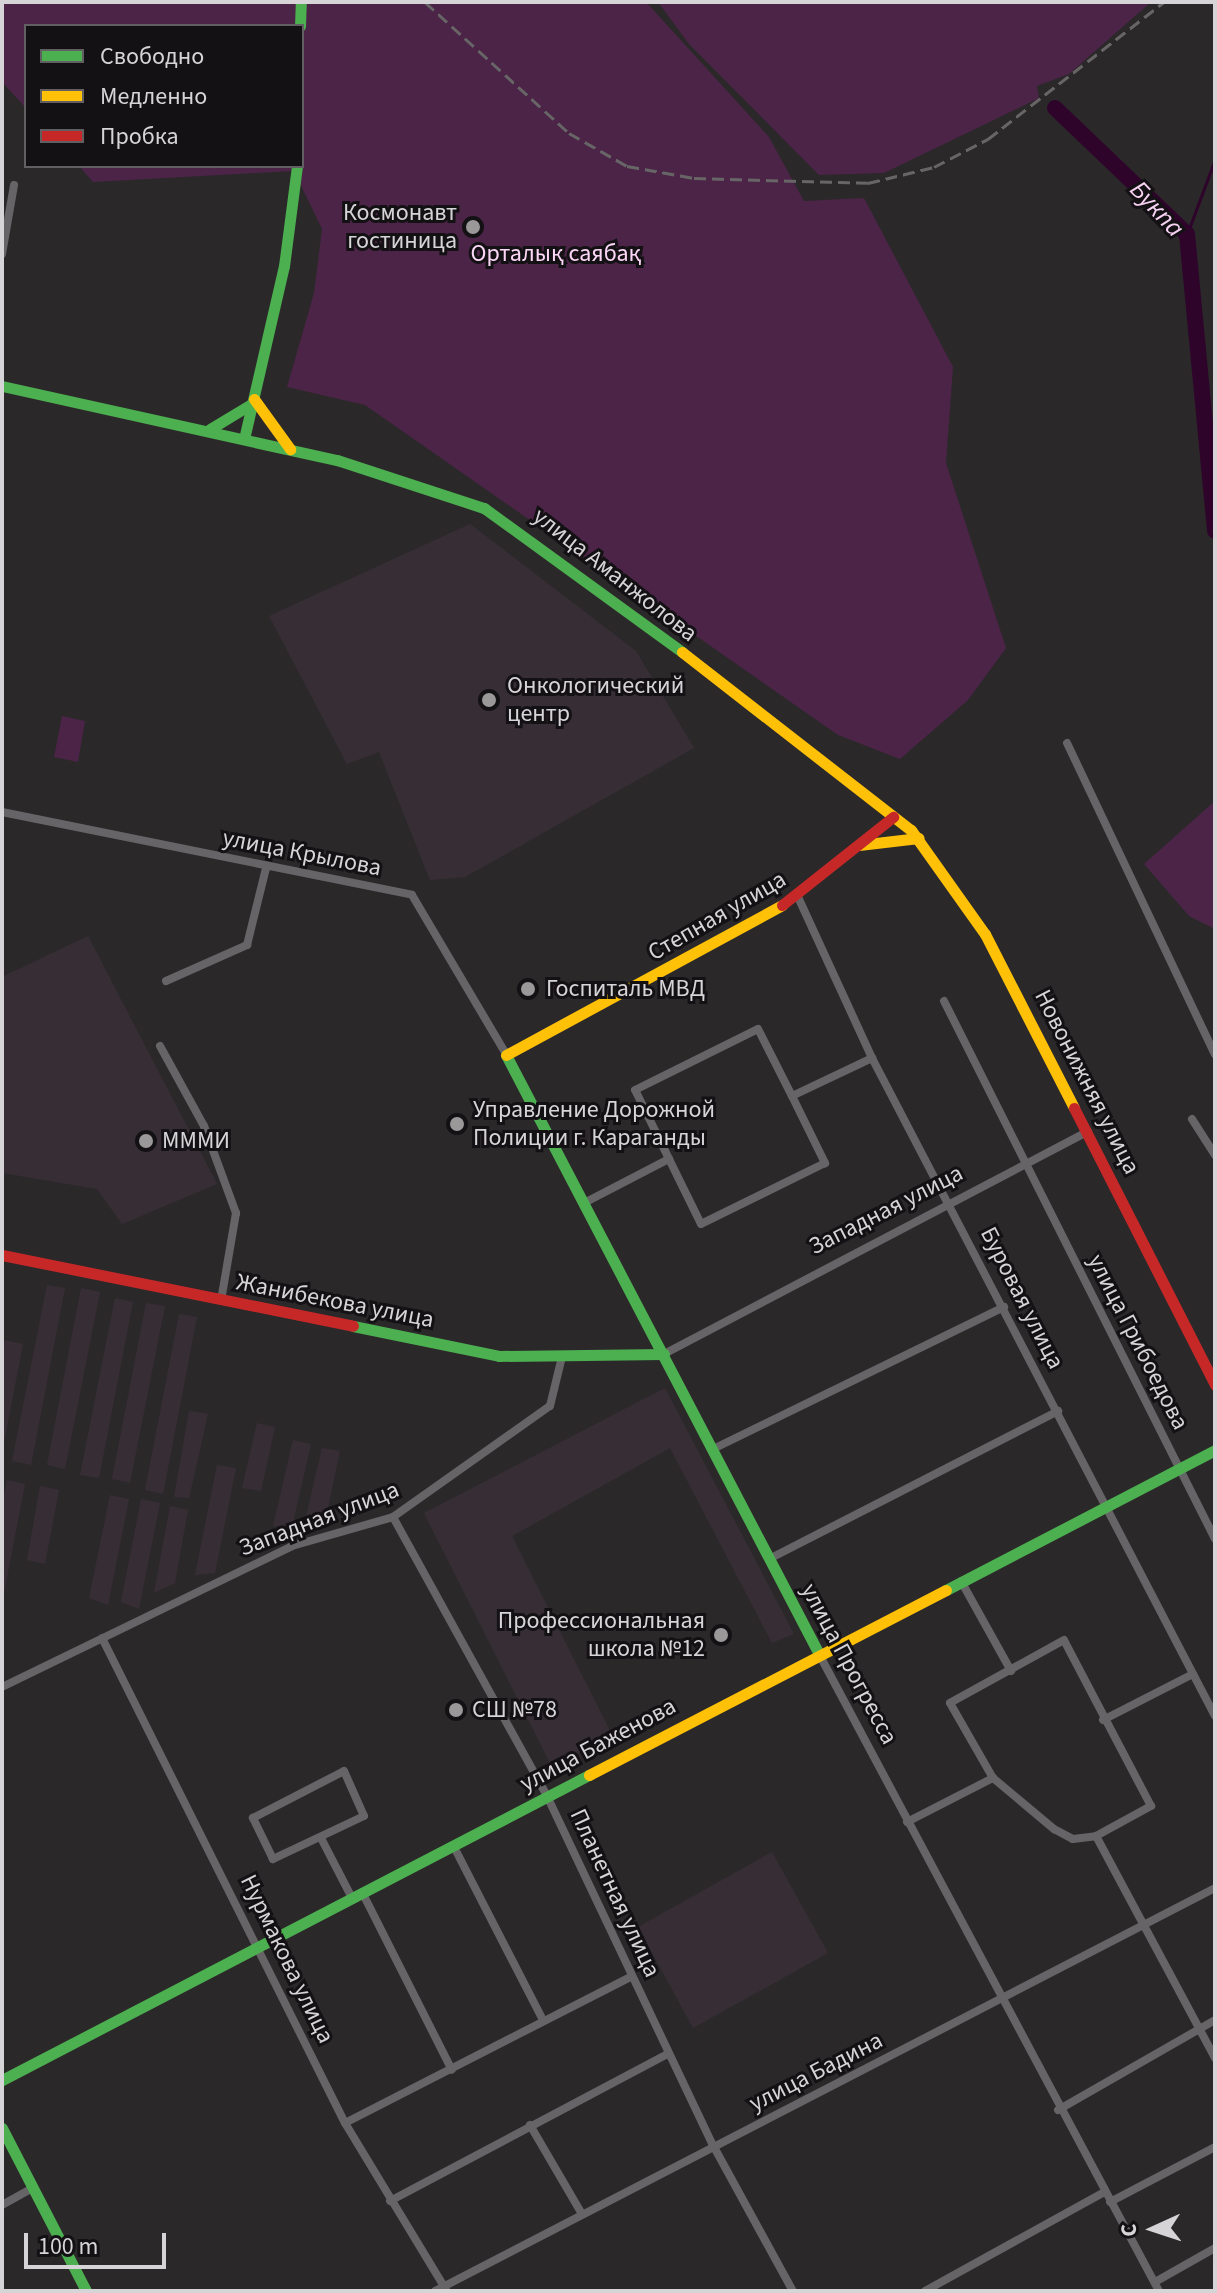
<!DOCTYPE html>
<html>
<head>
<meta charset="utf-8">
<style>
  body { margin:0 }
  #map { position:relative; width:1217px; height:2293px; overflow:hidden; background:#2b282a; font-family:"Source Sans 3",sans-serif }
  div>[style] { position:absolute }
  [style*='--x'] { left:calc(var(--x)*1px); top:calc(var(--y)*1px); width:calc(var(--w)*1px); rotate:calc(var(--a)*1deg) }
  .built>* { inset:0; background:#372e35 }
  .green>* { inset:0; background:#4b2447 }
  .stream>* { height:3px; margin:-1.5px; padding:0 1.5px; transform-origin:1.5px; border-radius:1.5px; background:#2e042b }
  .river>* { height:16px; margin:-8px; padding:0 8px; transform-origin:8px; border-radius:8px; background:#2e042b }
  .street>* { height:8px; margin:-4px; padding:0 4px; transform-origin:4px; border-radius:4px; background:#666466 }
  .fast>* { height:11px; margin:-5.5px; padding:0 5.5px; transform-origin:5.5px; border-radius:5.5px; background:#4caf50 }
  .slow>* { height:11px; margin:-5.5px; padding:0 5.5px; transform-origin:5.5px; border-radius:5.5px; background:#ffc107 }
  .jam>* { height:11px; margin:-5.5px; padding:0 5.5px; transform-origin:5.5px; border-radius:5.5px; background:#c62828 }
  .rail>* { height:3px; margin-top:-1.5px; transform-origin:0; background:repeating-linear-gradient(90deg,#676566 0 12px,transparent 0 18px) }
  .dots>* { width:22px; height:22px; translate:-50% -50%; box-sizing:border-box; border:4px solid #131113; border-radius:50% }
  span { translate:-50% -50%; white-space:nowrap; text-align:center; line-height:1.15; -webkit-text-stroke:6px #131113; paint-order:stroke }
  .poi-label { font-size:24px; color:#d7d4d7 }
  .right { translate:-100% -50%; text-align:right }
  .left { translate:0 -50%; text-align:left }
  .park-label { font-size:24px; color:#fcd6f7 }
  .street-label { font-size:24px; color:#d7d4d7 }
  .water-label { font-size:26px; color:#f9d3f4; font-style:italic }
  .frame { position:absolute; inset:0; border:4px solid #d7d4d7; pointer-events:none }
  .legend { position:absolute; left:24px; top:24px; width:280px; height:144px; box-sizing:border-box; background:#131113; border:2px solid #615f61; margin:0; padding:10px 14px; list-style:none; font-size:24px; color:#d7d4d7 }
  .legend li { display:flex; align-items:center; gap:16px; height:40px }
  .legend b { width:40px; border:2px solid #615f61 }
  .north { position:absolute; left:1113px; top:2189px; width:80px; height:80px; -webkit-text-stroke:6px #131113; paint-order:stroke; rotate:267deg; font-size:22px; font-weight:700; line-height:32px; text-align:center; color:#d7d4d7 }
  .north::after { content:''; display:block; margin:auto; width:28px; height:36px; background:#d7d4d7; clip-path:polygon(50% 0,100% 100%,50% 72%,0 100%) }
  .scale { position:absolute; left:24px; top:2233px; width:142px; height:36px; box-sizing:border-box; border:4px solid #d7d4d7; border-top:0; padding-left:10px; font-size:24px; line-height:28px; white-space:nowrap; color:#d7d4d7; -webkit-text-stroke:6px #131113; paint-order:stroke }
</style>
</head>
<body>
<div id="map">
  <div class="built">
    <div style="clip-path:polygon(470px 524px,636px 651px,694px 748px,465px 877px,430px 880px,379px 752px,347px 764px,269px 616px)"></div>
    <div style="clip-path:polygon(88px 936px,217px 1184px,122px 1224px,97px 1189px,2px 1173px,2px 977px)"></div>
    <div style="clip-path:polygon(47px 1285px,65px 1288px,31px 1465px,12px 1461px)"></div>
    <div style="clip-path:polygon(81px 1288px,100px 1292px,65px 1469px,47px 1465px)"></div>
    <div style="clip-path:polygon(115px 1298px,133px 1302px,99px 1478px,80px 1475px)"></div>
    <div style="clip-path:polygon(146px 1303px,165px 1306px,130px 1483px,112px 1479px)"></div>
    <div style="clip-path:polygon(179px 1314px,197px 1317px,163px 1494px,145px 1490px)"></div>
    <div style="clip-path:polygon(5px 1340px,23px 1344px,2px 1453px,2px 1355px)"></div>
    <div style="clip-path:polygon(665px 1388px,794px 1634px,772px 1643px,670px 1448px,512px 1536px,612px 1735px,552px 1767px,424px 1513px)"></div>
    <div style="clip-path:polygon(189px 1411px,208px 1414px,189px 1498px,174px 1497px)"></div>
    <div style="clip-path:polygon(257px 1423px,275px 1427px,261px 1491px,242px 1488px)"></div>
    <div style="clip-path:polygon(293px 1440px,311px 1444px,292px 1527px,273px 1526px)"></div>
    <div style="clip-path:polygon(322px 1448px,340px 1451px,324px 1527px,303px 1529px)"></div>
    <div style="clip-path:polygon(217px 1465px,236px 1468px,215px 1573px,195px 1575px)"></div>
    <div style="clip-path:polygon(7px 1480px,25px 1484px,2px 1603px,2px 1504px)"></div>
    <div style="clip-path:polygon(40px 1486px,59px 1490px,45px 1564px,27px 1560px)"></div>
    <div style="clip-path:polygon(110px 1495px,129px 1499px,108px 1605px,89px 1598px)"></div>
    <div style="clip-path:polygon(141px 1499px,160px 1503px,139px 1609px,121px 1602px)"></div>
    <div style="clip-path:polygon(170px 1506px,188px 1510px,175px 1583px,154px 1593px)"></div>
    <div style="clip-path:polygon(772px 1852px,828px 1953px,693px 2028px,638px 1927px)"></div>
  </div>
  <div class="green">
    <div style="clip-path:polygon(2px 2px,646px 2px,769px 137px,804px 201px,864px 198px,953px 367px,946px 463px,1006px 648px,968px 700px,900px 759px,838px 735px,365px 405px,287px 387px,314px 293px,322px 229px,294px 171px,93px 182px,79px 166px,302px 166px,302px 26px,26px 26px,26px 108px,2px 82px)"></div>
    <div style="clip-path:polygon(658px 2px,1151px 2px,1069px 74px,1037px 86px,1039px 98px,884px 173px,819px 175px,689px 44px)"></div>
    <div style="clip-path:polygon(62px 716px,85px 721px,78px 762px,54px 757px)"></div>
    <div style="clip-path:polygon(1215px 801px,1215px 929px,1189px 916px,1144px 864px)"></div>
  </div>
  <div class="stream">
    <div style="--x:1187;--y:234;--w:80;--a:-69.5"></div>
  </div>
  <div class="river">
    <div style="--x:1055;--y:108;--w:182;--a:43.7"></div>
    <div style="--x:1187;--y:234;--w:298;--a:84.6"></div>
  </div>
  <div class="street">
    <div style="--x:2;--y:254;--w:70;--a:-80.1"></div>
    <div style="--x:1067;--y:743;--w:345;--a:64.6"></div>
    <div style="--x:2;--y:812;--w:418;--a:11.4"></div>
    <div style="--x:412;--y:895;--w:185;--a:59.4"></div>
    <div style="--x:798;--y:897;--w:177;--a:65.3"></div>
    <div style="--x:872;--y:1058;--w:742;--a:62.47"></div>
    <div style="--x:166;--y:981;--w:89;--a:-24"></div>
    <div style="--x:247;--y:945;--w:79;--a:-76.1"></div>
    <div style="--x:944;--y:1001;--w:602;--a:63.26"></div>
    <div style="--x:160;--y:1046;--w:91;--a:61.2"></div>
    <div style="--x:204;--y:1126;--w:93;--a:69.8"></div>
    <div style="--x:236;--y:1213;--w:89;--a:99.7"></div>
    <div style="--x:792;--y:1096;--w:75;--a:63.8"></div>
    <div style="--x:825;--y:1163;--w:138;--a:153.8"></div>
    <div style="--x:701;--y:1224;--w:149;--a:-116.2"></div>
    <div style="--x:635;--y:1090;--w:137;--a:-26.4"></div>
    <div style="--x:758;--y:1029;--w:75;--a:63.1"></div>
    <div style="--x:792;--y:1096;--w:89;--a:-25.4"></div>
    <div style="--x:1192;--y:1119;--w:43;--a:57.4"></div>
    <div style="--x:584;--y:1203;--w:96;--a:-27.4"></div>
    <div style="--x:664;--y:1354;--w:479;--a:-27.7"></div>
    <div style="--x:713;--y:1449;--w:324;--a:-26"></div>
    <div style="--x:393;--y:1517;--w:319;--a:61.1"></div>
    <div style="--x:547;--y:1796;--w:389;--a:64.6"></div>
    <div style="--x:714;--y:2147;--w:164;--a:61.3"></div>
    <div style="--x:769;--y:1559;--w:325;--a:-27.1"></div>
    <div style="--x:961;--y:1581;--w:103;--a:60.9"></div>
    <div style="--x:102;--y:1638;--w:542;--a:63.39"></div>
    <div style="--x:345;--y:2123;--w:195;--a:58.8"></div>
    <div style="--x:819;--y:1654;--w:722;--a:61.91"></div>
    <div style="--x:2;--y:1687;--w:322;--a:-25.9"></div>
    <div style="--x:292;--y:1546;--w:105;--a:-16"></div>
    <div style="--x:393;--y:1517;--w:192;--a:-35.3"></div>
    <div style="--x:550;--y:1406;--w:46;--a:-76.3"></div>
    <div style="--x:1103;--y:1720;--w:101;--a:-27.1"></div>
    <div style="--x:344;--y:1771;--w:49;--a:66"></div>
    <div style="--x:364;--y:1816;--w:101;--a:154.7"></div>
    <div style="--x:273;--y:1859;--w:46;--a:-116"></div>
    <div style="--x:253;--y:1818;--w:102;--a:-27.3"></div>
    <div style="--x:907;--y:1822;--w:97;--a:-27.1"></div>
    <div style="--x:1096;--y:1836;--w:63;--a:-28.6"></div>
    <div style="--x:1151;--y:1806;--w:187;--a:-117.7"></div>
    <div style="--x:1064;--y:1640;--w:130;--a:151.1"></div>
    <div style="--x:950;--y:1703;--w:86;--a:60.2"></div>
    <div style="--x:993;--y:1778;--w:80;--a:39.9"></div>
    <div style="--x:1054;--y:1829;--w:21;--a:28"></div>
    <div style="--x:1073;--y:1839;--w:23;--a:-7"></div>
    <div style="--x:1096;--y:1836;--w:252;--a:61.8"></div>
    <div style="--x:321;--y:1838;--w:68;--a:62.7"></div>
    <div style="--x:453;--y:1845;--w:197;--a:62.8"></div>
    <div style="--x:362;--y:1892;--w:199;--a:63.2"></div>
    <div style="--x:1058;--y:2110;--w:181;--a:-29.8"></div>
    <div style="--x:345;--y:2123;--w:322;--a:-27.1"></div>
    <div style="--x:530;--y:2125;--w:103;--a:59.7"></div>
    <div style="--x:390;--y:2201;--w:314;--a:-27.9"></div>
    <div style="--x:1110;--y:2202;--w:119;--a:-27.6"></div>
    <div style="--x:2;--y:2205;--w:35;--a:-29"></div>
    <div style="--x:1155;--y:2282;--w:69;--a:-29.5"></div>
    <div style="--x:435;--y:2291;--w:878;--a:-27.32"></div>
    <div style="--x:925;--y:2291;--w:205;--a:-28.9"></div>
  </div>
  <div class="fast">
    <div style="--x:300;--y:26;--w:24;--a:-88"></div>
    <div style="--x:2;--y:386;--w:343;--a:12.5"></div>
    <div style="--x:337;--y:460;--w:155;--a:18.1"></div>
    <div style="--x:484;--y:508;--w:245;--a:36"></div>
    <div style="--x:210;--y:429;--w:50;--a:-31.2"></div>
    <div style="--x:244;--y:439;--w:178;--a:-77"></div>
    <div style="--x:284;--y:266;--w:101;--a:-82.6"></div>
    <div style="--x:506;--y:1055;--w:676;--a:62.41"></div>
    <div style="--x:353;--y:1326;--w:149;--a:11.6"></div>
    <div style="--x:499;--y:1356;--w:165;--a:-0.7"></div>
    <div style="--x:946;--y:1590;--w:303;--a:-27.5"></div>
    <div style="--x:2;--y:2080;--w:662;--a:-27.46"></div>
    <div style="--x:2;--y:2128;--w:183;--a:62.7"></div>
  </div>
  <div class="slow">
    <div style="--x:254;--y:399;--w:62;--a:54.2"></div>
    <div style="--x:682;--y:652;--w:290;--a:37.9"></div>
    <div style="--x:911;--y:830;--w:128;--a:54.6"></div>
    <div style="--x:985;--y:934;--w:195;--a:62.9"></div>
    <div style="--x:859;--y:845;--w:60;--a:-6.7"></div>
    <div style="--x:506;--y:1055;--w:314;--a:-28.5"></div>
    <div style="--x:589;--y:1775;--w:402;--a:-27.4"></div>
  </div>
  <div class="jam">
    <div style="--x:782;--y:905;--w:142;--a:-38.4"></div>
    <div style="--x:1074;--y:1108;--w:311;--a:63"></div>
    <div style="--x:2;--y:1255;--w:358;--a:11.4"></div>
  </div>
  <div class="rail">
    <div style="--x:425;--y:2;--w:195;--a:42.3"></div>
    <div style="--x:569;--y:133;--w:67;--a:29.6"></div>
    <div style="--x:627;--y:166;--w:68;--a:10.2"></div>
    <div style="--x:694;--y:178;--w:174;--a:1.6"></div>
    <div style="--x:868;--y:183;--w:68;--a:-13.6"></div>
    <div style="--x:934;--y:167;--w:61;--a:-27.4"></div>
    <div style="--x:988;--y:139;--w:223;--a:-37.9"></div>
  </div>
  <div class="dots">
    <div style="left:473px;top:227px;background:#9b989a"></div>
    <div style="left:489px;top:700px;background:#9b989a"></div>
    <div style="left:528px;top:989px;background:#9b989a"></div>
    <div style="left:457px;top:1124px;background:#9b989a"></div>
    <div style="left:146px;top:1141px;background:#9b989a"></div>
    <div style="left:721px;top:1635px;background:#9b989a"></div>
    <div style="left:456px;top:1710px;background:#9b989a"></div>
  </div>
  <div class="poi-label">
    <span class="right" style="left:457px;top:227px">Космонавт<br>гостиница</span>
    <span class="left" style="left:507px;top:700px">Онкологический<br>центр</span>
    <span class="left" style="left:546px;top:989px">Госпиталь МВД</span>
    <span class="left" style="left:473px;top:1124px">Управление Дорожной<br>Полиции г. Караганды</span>
    <span class="left" style="left:162px;top:1141px">МММИ</span>
    <span class="right" style="left:705px;top:1635px">Профессиональная<br>школа №12</span>
    <span class="left" style="left:472px;top:1710px">СШ №78</span>
  </div>
  <div class="park-label">
    <span style="left:556px;top:254px">Орталық саябақ</span>
  </div>
  <div class="street-label">
    <span style="left:615px;top:575px;rotate:38deg">улица Аманжолова</span>
    <span style="left:302px;top:853px;rotate:11deg">улица Крылова</span>
    <span style="left:717px;top:916px;rotate:-30deg">Степная улица</span>
    <span style="left:1087px;top:1082px;rotate:63deg">Новонижняя улица</span>
    <span style="left:886px;top:1210px;rotate:-27deg">Западная улица</span>
    <span style="left:1022px;top:1298px;rotate:63deg">Буровая улица</span>
    <span style="left:335px;top:1301px;rotate:11deg">Жанибекова улица</span>
    <span style="left:1138px;top:1342px;rotate:63deg">улица Грибоедова</span>
    <span style="left:319px;top:1519px;rotate:-21deg">Западная улица</span>
    <span style="left:849px;top:1664px;rotate:62deg">улица Прогресса</span>
    <span style="left:598px;top:1745px;rotate:-28deg">улица Баженова</span>
    <span style="left:615px;top:1893px;rotate:65deg">Планетная улица</span>
    <span style="left:287px;top:1959px;rotate:64deg">Нурмакова улица</span>
    <span style="left:816px;top:2072px;rotate:-27deg">улица Бадина</span>
  </div>
  <div class="water-label">
    <span style="left:1157px;top:209px;rotate:47deg">Букпа</span>
  </div>
  <div class="frame"></div>
  <ul class="legend">
  <li><b style="height:10px;background:#4caf50"></b>Свободно</li>
  <li><b style="height:10px;background:#ffc107"></b>Медленно</li>
  <li><b style="height:10px;background:#c62828"></b>Пробка</li>
  </ul>
  <div class="north">С</div>
  <div class="scale">100 m</div>
</div>
</body>
</html>
